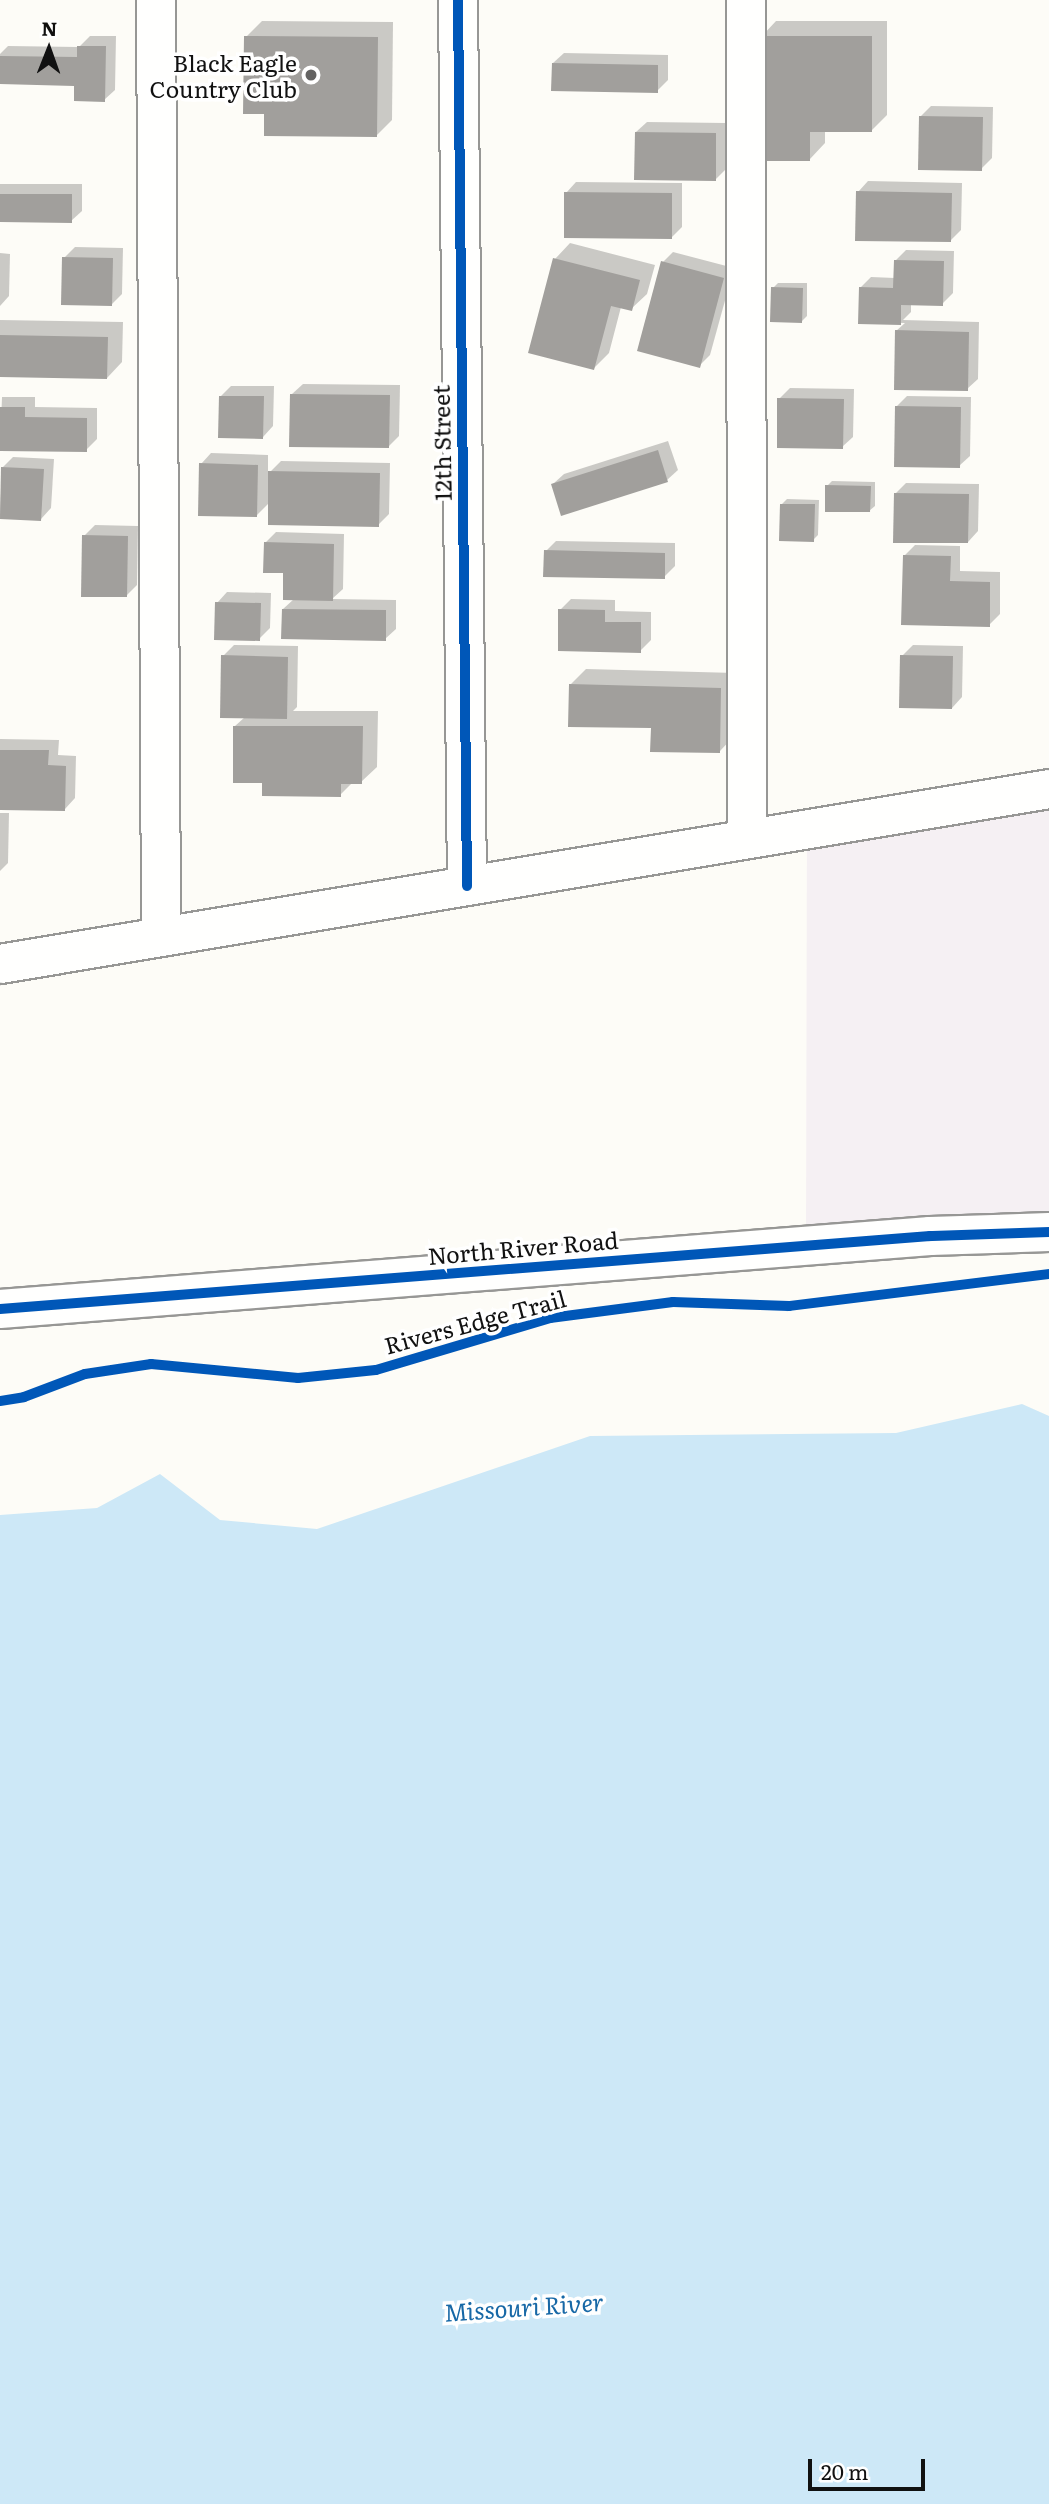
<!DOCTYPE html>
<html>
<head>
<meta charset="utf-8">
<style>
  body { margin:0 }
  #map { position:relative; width:1049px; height:2504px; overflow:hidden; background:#fdfcf7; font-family:Literata,serif }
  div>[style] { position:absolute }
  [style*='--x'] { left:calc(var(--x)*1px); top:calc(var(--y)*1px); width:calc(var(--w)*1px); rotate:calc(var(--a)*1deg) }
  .industrial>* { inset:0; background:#f5f0f3 }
  .water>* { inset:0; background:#cde8f7 }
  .shadow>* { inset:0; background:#0003 }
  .building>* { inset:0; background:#a19f9c }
  .roads { filter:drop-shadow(2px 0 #979795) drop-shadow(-2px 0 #979795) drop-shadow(0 2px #979795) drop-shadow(0 -2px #979795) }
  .minor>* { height:38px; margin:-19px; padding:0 19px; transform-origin:19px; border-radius:19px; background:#fffffe }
  .cycleway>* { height:10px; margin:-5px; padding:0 5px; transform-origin:5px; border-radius:5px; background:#0057b8 }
  .dots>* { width:19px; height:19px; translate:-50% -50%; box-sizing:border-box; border:4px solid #fff; border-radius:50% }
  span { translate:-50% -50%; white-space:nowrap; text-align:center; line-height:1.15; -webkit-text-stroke:7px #fff; paint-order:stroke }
  .poi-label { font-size:23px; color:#111 }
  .right { translate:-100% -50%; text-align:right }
  .street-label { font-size:23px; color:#111 }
  .water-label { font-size:24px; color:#1768a6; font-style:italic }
  .north { position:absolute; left:14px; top:14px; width:70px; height:70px; -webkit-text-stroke:5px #fff; paint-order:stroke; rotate:1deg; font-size:19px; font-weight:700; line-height:28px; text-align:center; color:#111 }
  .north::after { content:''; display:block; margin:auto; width:24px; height:32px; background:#111; clip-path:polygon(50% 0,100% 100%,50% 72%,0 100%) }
  .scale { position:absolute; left:808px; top:2459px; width:117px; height:32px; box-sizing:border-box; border:4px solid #111; border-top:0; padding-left:9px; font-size:21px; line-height:24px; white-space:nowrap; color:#111; -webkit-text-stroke:5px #fff; paint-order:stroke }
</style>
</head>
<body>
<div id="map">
  <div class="industrial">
    <div style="clip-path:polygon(1049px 789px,1049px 1232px,806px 1246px,807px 829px)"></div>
  </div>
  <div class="water">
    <div style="clip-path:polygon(1022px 1404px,1049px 1416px,1049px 2504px,0 2504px,0 1515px,97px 1508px,160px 1474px,220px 1520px,317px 1529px,590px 1436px,896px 1433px)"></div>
  </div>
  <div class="shadow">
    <div style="clip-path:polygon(262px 21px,393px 22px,392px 120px,376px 136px,266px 112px,246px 37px)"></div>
    <div style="clip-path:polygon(776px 21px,887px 21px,887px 115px,871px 131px,825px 130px,825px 143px,810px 159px,761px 37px)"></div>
    <div style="clip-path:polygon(90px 36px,116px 36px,115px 90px,104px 100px,76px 84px,0 83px,0 54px,8px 46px,79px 47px)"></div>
    <div style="clip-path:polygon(564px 53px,668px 55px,668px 80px,657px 91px,553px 63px)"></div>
    <div style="clip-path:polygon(931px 106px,993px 107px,992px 158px,981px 169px,920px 117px)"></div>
    <div style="clip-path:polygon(647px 122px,726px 123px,726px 169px,715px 180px,636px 132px)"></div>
    <div style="clip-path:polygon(868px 181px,962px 183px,961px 230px,950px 241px,858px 192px)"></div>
    <div style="clip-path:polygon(576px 182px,682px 183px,682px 227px,671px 238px,566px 193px)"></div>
    <div style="clip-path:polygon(0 184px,82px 184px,82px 211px,71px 221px,0 221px)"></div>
    <div style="clip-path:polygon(570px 243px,655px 265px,647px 294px,631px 309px,621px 307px,609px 353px,594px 368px,555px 259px)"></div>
    <div style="clip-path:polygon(75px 247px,123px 248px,122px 294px,112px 304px,64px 258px)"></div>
    <div style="clip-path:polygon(906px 250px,954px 251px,953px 293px,942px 304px,911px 303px,911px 312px,903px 320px,979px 322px,978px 379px,967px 389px,896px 331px,905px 323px,860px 322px,860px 288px,871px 277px,895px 278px,895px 261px)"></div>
    <div style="clip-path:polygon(673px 252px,734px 268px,710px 355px,699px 366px,663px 262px)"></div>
    <div style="clip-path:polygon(0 253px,10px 254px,9px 296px,0 306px)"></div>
    <div style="clip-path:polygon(778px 283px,807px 283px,807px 316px,802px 321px,773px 288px)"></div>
    <div style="clip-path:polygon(0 320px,123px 322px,122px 362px,107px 378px,0 376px)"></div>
    <div style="clip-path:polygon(303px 384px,400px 385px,399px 436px,388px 447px,292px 394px)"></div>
    <div style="clip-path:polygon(231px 386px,274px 386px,273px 426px,263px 437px,221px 396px)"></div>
    <div style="clip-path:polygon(790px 388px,854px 389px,853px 437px,842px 447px,779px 399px)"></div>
    <div style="clip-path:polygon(907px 396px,971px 397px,970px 456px,959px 466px,896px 407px)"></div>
    <div style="clip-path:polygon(2px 397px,35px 397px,35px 407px,97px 408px,97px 439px,86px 450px,0 449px)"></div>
    <div style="clip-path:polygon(668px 441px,678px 470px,667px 480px,553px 484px,564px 474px)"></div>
    <div style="clip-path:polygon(211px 453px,268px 455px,268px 474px,281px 461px,390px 463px,389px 514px,378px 525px,270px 502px,256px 516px,201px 464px)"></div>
    <div style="clip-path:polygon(13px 457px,54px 459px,51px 508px,41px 519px,0 517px,2px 468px)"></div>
    <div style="clip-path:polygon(832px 481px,875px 482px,875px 506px,869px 511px,827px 486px)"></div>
    <div style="clip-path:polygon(906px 483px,979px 484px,978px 531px,968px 542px,895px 494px)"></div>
    <div style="clip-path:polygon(787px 499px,819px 500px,818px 535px,813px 540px,782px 504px)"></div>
    <div style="clip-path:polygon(95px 525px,138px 526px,137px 585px,126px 596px,84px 536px)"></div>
    <div style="clip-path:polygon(276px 532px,344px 534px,343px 589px,332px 599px,396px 600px,396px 629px,385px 639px,283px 609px,294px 599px,285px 572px,265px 543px)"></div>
    <div style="clip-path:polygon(556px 541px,675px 543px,675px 566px,664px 577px,546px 551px)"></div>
    <div style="clip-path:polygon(915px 545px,960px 546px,960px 571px,1000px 572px,1000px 614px,989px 625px,904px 556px)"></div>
    <div style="clip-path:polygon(227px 592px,271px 593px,270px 628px,259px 639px,217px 603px)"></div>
    <div style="clip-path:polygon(571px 599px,615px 600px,615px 611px,651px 612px,651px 640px,640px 651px,560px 610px)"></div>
    <div style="clip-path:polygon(234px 645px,298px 646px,297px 707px,293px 711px,378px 711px,377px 767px,361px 782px,353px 782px,340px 795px,263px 781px,235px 726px,245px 717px,223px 656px)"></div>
    <div style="clip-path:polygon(913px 645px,963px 646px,962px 697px,952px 708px,902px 656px)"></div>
    <div style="clip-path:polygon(586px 669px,736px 673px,735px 735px,720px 751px,570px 685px)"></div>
    <div style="clip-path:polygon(0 739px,59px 740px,58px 755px,76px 756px,75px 798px,65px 809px,0 808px)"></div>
    <div style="clip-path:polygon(0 813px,9px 813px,8px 863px,0 871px)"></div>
  </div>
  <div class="building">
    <div style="clip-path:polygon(244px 36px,378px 37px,377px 137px,264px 136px,264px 114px,243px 114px)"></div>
    <div style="clip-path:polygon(759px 36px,872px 36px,872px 132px,810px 132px,810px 161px,759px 161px)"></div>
    <div style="clip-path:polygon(77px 46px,106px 46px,105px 102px,74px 101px,74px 86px,0 84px,0 56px,77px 57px)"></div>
    <div style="clip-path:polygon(552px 63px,658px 65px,658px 93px,551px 91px)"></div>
    <div style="clip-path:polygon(919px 116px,983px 117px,982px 171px,918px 170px)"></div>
    <div style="clip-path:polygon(635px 132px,716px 133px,716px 181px,634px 180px)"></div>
    <div style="clip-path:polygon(856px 191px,952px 193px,951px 242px,855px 241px)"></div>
    <div style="clip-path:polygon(564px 192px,672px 193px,672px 239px,564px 238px)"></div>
    <div style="clip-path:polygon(0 194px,72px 194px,72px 223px,0 222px)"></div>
    <div style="clip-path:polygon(62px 257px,113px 258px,112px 306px,61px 305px)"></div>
    <div style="clip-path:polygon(553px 258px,640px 280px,632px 311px,611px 306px,594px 370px,528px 353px)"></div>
    <div style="clip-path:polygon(894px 260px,944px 261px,943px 306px,901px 305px,901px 325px,858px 324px,859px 287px,893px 288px)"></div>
    <div style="clip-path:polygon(661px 261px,724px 278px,700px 368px,637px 351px)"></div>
    <div style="clip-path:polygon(771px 287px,803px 288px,802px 323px,770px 322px)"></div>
    <div style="clip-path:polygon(895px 330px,969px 332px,968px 391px,894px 390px)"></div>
    <div style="clip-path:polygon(0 335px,108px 337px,107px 379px,0 377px)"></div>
    <div style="clip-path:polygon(290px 394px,390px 395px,389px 448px,289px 447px)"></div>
    <div style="clip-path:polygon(219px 396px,264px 396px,263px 439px,218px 438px)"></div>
    <div style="clip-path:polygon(777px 398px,844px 399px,843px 449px,777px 448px)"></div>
    <div style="clip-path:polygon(895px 406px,961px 407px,960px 468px,894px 467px)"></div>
    <div style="clip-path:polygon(0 407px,25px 407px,25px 417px,87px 418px,87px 452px,0 451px)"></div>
    <div style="clip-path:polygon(658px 450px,668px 482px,561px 516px,551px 484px)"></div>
    <div style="clip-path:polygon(199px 463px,258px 465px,257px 517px,198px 516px)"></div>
    <div style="clip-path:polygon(1px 467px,44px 469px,41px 521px,0 519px)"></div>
    <div style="clip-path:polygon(268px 471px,380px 473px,379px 527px,268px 525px)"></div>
    <div style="clip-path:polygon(825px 485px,871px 486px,870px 512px,825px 512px)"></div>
    <div style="clip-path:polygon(894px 493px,969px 494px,968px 543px,893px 543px)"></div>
    <div style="clip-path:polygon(780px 504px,815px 504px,814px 542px,779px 541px)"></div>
    <div style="clip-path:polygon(82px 535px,128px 536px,127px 597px,81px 597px)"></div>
    <div style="clip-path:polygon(264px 542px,334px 544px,333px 601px,283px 600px,283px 573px,263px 573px)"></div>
    <div style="clip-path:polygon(544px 550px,665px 553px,665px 579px,543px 577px)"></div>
    <div style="clip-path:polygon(903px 555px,951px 556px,950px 581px,990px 582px,990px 627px,901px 625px)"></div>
    <div style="clip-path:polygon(215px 602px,261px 603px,260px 641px,214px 640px)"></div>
    <div style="clip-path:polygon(282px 609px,386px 610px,386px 641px,281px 639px)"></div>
    <div style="clip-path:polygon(558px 609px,605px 610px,605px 622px,641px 622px,641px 653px,558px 651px)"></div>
    <div style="clip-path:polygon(221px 655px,288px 657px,287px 719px,220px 718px)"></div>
    <div style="clip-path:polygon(900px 655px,953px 656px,952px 709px,899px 708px)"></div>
    <div style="clip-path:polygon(569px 684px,721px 688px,720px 753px,650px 752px,651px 728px,568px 727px)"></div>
    <div style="clip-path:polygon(233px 726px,363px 726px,362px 784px,341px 784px,341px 797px,262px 796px,262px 783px,233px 783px)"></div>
    <div style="clip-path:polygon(0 750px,49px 750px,48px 765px,66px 766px,65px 811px,0 810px)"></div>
  </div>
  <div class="roads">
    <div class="minor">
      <div style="--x:156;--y:0;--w:937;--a:89.69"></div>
      <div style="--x:458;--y:0;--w:886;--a:89.42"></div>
      <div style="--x:746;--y:0;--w:839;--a:89.93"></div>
      <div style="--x:0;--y:964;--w:1063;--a:-9.47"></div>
      <div style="--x:0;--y:1309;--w:933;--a:-4.49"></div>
      <div style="--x:930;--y:1236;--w:119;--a:-1.9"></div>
    </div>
  </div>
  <div class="cycleway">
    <div style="--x:458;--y:0;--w:886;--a:89.42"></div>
    <div style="--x:0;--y:1309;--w:933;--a:-4.49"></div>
    <div style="--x:930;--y:1236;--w:119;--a:-1.9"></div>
    <div style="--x:0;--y:1401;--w:24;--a:-9"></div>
    <div style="--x:24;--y:1397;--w:65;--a:-20.7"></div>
    <div style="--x:85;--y:1374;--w:67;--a:-8.6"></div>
    <div style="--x:151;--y:1364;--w:148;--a:5.4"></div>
    <div style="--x:298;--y:1378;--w:78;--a:-5.9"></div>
    <div style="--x:376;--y:1370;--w:182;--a:-16.6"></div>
    <div style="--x:550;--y:1318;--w:124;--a:-7.4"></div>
    <div style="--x:673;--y:1302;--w:116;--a:2"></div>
    <div style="--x:789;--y:1306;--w:262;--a:-7"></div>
  </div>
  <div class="dots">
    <div style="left:311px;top:75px;background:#646362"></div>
  </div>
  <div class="poi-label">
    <span class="right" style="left:297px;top:75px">Black Eagle<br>Country Club</span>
  </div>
  <div class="street-label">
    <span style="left:441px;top:443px;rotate:-91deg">12th Street</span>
    <span style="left:523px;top:1247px;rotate:-5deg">North River Road</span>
    <span style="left:475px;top:1321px;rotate:-15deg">Rivers Edge Trail</span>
  </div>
  <div class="water-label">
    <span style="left:524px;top:2306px;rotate:-4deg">Missouri River</span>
  </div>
  <div class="north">N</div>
  <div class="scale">20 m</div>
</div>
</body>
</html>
